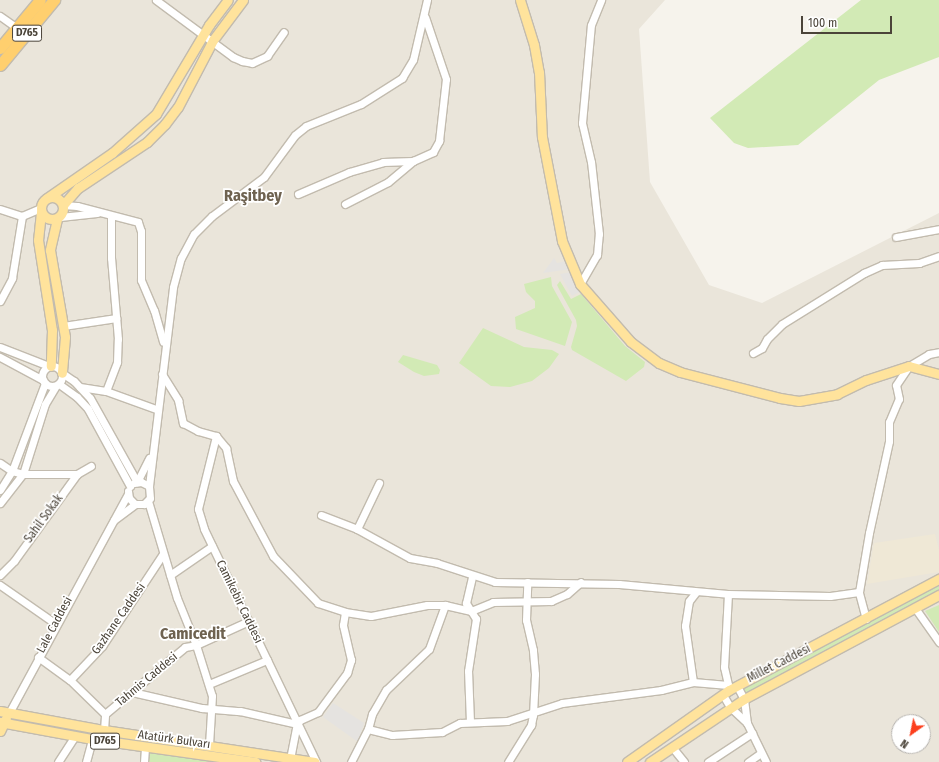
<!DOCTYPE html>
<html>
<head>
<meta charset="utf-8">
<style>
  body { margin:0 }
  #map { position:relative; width:939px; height:762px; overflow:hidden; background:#f6f3ec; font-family:"Fira Sans Condensed",sans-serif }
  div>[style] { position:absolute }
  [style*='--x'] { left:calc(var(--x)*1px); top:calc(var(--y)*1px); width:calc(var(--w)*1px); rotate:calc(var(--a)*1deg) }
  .residential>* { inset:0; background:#eae5da }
  .education>* { inset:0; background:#efe8d6 }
  .green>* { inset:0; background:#d2eab5 }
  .parking>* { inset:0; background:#e5e3e0 }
  .roads { filter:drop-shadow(1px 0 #c2bbae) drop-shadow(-1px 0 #c2bbae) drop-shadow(0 1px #c2bbae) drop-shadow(0 -1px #c2bbae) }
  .minor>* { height:7px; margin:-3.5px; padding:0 3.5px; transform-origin:3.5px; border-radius:3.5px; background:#fff }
  .minor>.ring { margin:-3.5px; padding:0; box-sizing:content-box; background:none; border:7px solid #fff; border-radius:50% }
  .major>* { height:9px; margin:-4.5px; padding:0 4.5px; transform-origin:4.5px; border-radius:4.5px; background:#ffe39c }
  .major>.ring { margin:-4.5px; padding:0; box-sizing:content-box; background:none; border:9px solid #ffe39c; border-radius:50% }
  .highway>* { height:11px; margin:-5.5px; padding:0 5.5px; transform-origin:5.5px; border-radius:5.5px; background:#ffcf6e }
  span { translate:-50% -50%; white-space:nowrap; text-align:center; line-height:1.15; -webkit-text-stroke:3.5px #fff; paint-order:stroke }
  .shield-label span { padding:1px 3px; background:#fff; border:1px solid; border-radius:3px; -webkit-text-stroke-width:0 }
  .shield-label { font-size:11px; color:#4b4439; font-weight:700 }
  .street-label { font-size:12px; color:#4b4439 }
  .district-label { font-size:16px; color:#6e6250; font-weight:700 }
  .north { position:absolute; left:891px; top:714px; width:40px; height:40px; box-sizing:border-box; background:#fff; border:1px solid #b7b4b0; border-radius:50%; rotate:213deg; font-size:11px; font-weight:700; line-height:16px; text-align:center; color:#4b4439 }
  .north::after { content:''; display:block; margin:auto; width:14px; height:18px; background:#fc3f1d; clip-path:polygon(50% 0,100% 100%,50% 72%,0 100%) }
  .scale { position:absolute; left:801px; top:16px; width:91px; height:18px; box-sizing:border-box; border:2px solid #4b4439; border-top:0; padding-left:5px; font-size:12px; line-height:14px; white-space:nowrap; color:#4b4439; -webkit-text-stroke:3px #fff; paint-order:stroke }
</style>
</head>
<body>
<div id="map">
  <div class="residential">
    <div style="clip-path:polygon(evenodd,0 0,665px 0,639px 29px,650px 182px,709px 285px,762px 303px,939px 213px,939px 762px,0 762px,0 0,899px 722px,923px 722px,923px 746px,899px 746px,899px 722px)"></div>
  </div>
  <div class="education">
    <div style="clip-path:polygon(935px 534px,939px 550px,939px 572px,867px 584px,874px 543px)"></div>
  </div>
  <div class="green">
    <div style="clip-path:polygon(861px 0,939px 0,939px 57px,879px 80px,798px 145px,748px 148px,734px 143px,710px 118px)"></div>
    <div style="clip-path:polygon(551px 277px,552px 286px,572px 322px,565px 346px,516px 329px,515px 317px,535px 308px,535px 301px,526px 292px,524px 284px)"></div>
    <div style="clip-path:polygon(560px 281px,571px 299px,581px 294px,625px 346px,645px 362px,644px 367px,626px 381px,572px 350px,571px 347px,577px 326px,576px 320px,560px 291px,557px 285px)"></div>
    <div style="clip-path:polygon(483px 328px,524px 347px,552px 350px,559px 354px,549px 368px,532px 381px,510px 387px,491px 386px,459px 363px)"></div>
    <div style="clip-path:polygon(403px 355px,437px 365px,440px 370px,439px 374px,424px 376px,414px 372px,398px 362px)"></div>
    <div style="clip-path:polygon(939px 583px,939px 591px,746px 693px,743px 687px)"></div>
    <div style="clip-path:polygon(939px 605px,939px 632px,925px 611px)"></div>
    <div style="clip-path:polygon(146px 750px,219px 762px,144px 762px)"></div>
  </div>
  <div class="parking">
    <div style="clip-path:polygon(554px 258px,557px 263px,567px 261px,571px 269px,543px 273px)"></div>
    <div style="clip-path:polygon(572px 272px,583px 290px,572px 296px,560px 274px)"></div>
    <div style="clip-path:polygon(333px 703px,364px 723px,358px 742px,323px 717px)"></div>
  </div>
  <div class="roads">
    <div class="minor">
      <div style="--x:156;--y:0;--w:96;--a:36.5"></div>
      <div style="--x:233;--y:57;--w:10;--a:24"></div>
      <div style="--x:242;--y:61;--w:10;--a:11"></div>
      <div style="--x:252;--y:63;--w:17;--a:-25"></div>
      <div style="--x:267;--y:56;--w:29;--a:-55"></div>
      <div style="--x:0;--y:16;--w:21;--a:35"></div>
      <div style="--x:298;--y:194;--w:56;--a:-23.3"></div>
      <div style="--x:349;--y:172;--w:35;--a:-16"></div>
      <div style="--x:383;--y:162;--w:30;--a:-2"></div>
      <div style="--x:345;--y:204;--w:48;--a:-27.1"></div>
      <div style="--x:388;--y:182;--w:33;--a:-40"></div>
      <div style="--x:413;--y:161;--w:22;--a:-24"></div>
      <div style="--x:433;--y:152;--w:13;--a:-61"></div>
      <div style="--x:439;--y:141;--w:62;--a:-83.6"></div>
      <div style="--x:446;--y:79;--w:65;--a:-108.7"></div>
      <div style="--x:63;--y:205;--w:14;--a:4"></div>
      <div style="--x:77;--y:206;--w:63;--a:14.7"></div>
      <div style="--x:138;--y:222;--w:9;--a:72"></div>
      <div style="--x:141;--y:231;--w:49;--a:90"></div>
      <div style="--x:141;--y:280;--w:33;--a:67"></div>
      <div style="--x:154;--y:310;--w:33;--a:74"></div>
      <div style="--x:0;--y:209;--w:23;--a:18"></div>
      <div style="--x:22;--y:216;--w:21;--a:-23"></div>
      <div style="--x:60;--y:217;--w:37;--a:-6"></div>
      <div style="--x:896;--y:237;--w:44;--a:-10.5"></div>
      <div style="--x:580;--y:284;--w:34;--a:-60"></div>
      <div style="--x:597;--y:255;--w:21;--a:-85"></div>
      <div style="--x:599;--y:234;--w:72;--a:-96.3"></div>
      <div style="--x:591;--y:162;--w:40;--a:-103"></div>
      <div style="--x:582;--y:123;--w:98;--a:-84.8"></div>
      <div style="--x:591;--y:25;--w:27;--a:-68"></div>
      <div style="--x:0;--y:301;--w:26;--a:-62"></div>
      <div style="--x:12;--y:278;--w:63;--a:-80.8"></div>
      <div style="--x:63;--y:326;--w:54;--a:-8.6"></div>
      <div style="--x:0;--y:347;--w:53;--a:21.2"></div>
      <div style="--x:753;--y:353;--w:10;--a:-29"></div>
      <div style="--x:762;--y:348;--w:10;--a:-61"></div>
      <div style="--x:767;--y:339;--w:21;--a:-45"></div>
      <div style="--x:782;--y:324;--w:97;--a:-31.9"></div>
      <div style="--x:864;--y:273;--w:20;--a:-24"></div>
      <div style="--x:882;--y:265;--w:37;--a:-3"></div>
      <div style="--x:919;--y:263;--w:21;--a:-19"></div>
      <div style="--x:0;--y:357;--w:49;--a:28.1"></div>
      <div class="ring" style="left:42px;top:366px;width:13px;height:13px"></div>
      <div style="--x:62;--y:373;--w:14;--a:34"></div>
      <div style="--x:74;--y:381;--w:23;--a:47"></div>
      <div style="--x:90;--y:398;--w:96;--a:60.8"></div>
      <div style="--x:162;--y:374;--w:31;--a:58"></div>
      <div style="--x:178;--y:400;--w:24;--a:78"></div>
      <div style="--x:183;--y:423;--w:17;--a:28"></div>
      <div style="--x:198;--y:431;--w:19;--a:16"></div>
      <div style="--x:216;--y:436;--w:16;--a:50"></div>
      <div style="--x:226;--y:448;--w:34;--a:78"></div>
      <div style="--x:233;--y:481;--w:85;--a:61.9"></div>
      <div style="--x:273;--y:556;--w:65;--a:46.2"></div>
      <div style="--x:318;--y:603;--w:28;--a:18"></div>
      <div style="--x:345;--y:612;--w:26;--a:9"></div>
      <div style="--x:371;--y:616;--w:57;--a:-11.1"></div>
      <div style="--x:427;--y:605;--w:18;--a:0"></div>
      <div style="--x:445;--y:605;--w:27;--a:13"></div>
      <div style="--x:471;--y:611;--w:24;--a:-22"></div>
      <div style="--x:493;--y:602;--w:58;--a:-1"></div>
      <div style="--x:551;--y:601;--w:17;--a:-24"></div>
      <div style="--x:567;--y:594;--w:18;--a:-41"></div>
      <div style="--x:59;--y:384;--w:22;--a:36"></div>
      <div style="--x:77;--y:397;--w:16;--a:47"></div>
      <div style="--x:88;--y:409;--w:88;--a:61.4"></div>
      <div style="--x:80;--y:387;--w:26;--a:9"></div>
      <div style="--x:106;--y:391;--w:53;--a:19.8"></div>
      <div style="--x:106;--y:391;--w:31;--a:-69"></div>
      <div style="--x:117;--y:362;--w:23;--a:-88"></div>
      <div style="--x:118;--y:339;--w:81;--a:-94.9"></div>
      <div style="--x:111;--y:258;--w:42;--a:-90"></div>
      <div style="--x:216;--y:436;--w:75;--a:103.9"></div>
      <div style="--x:198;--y:509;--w:21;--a:73"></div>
      <div style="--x:204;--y:529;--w:259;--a:64.3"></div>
      <div style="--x:0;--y:463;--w:14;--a:34"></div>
      <div style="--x:12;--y:471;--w:11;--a:15"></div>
      <div style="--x:23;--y:474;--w:54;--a:0"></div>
      <div style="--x:137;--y:482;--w:27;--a:-63"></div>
      <div style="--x:149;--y:486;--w:200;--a:-83.1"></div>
      <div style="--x:173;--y:287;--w:30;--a:-75"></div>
      <div style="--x:181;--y:258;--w:27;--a:-62"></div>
      <div style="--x:194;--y:234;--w:25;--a:-45"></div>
      <div style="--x:212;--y:216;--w:65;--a:-36.9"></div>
      <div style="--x:264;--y:177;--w:52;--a:-53.6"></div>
      <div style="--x:295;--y:135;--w:14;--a:-39"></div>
      <div style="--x:306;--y:126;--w:59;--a:-21.8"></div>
      <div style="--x:361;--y:104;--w:49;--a:-32.4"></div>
      <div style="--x:402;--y:78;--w:21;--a:-59"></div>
      <div style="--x:413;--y:60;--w:62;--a:-76.9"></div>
      <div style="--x:0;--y:490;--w:22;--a:-58"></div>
      <div style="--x:12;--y:471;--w:94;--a:-69.4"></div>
      <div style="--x:128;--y:491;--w:7;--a:82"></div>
      <div style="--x:129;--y:498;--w:8;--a:45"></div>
      <div style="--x:148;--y:501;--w:101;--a:73.4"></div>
      <div style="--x:177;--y:598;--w:51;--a:68"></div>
      <div style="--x:196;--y:645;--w:53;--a:72.6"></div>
      <div style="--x:212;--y:696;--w:49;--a:93.5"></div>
      <div style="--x:0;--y:503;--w:37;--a:-52"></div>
      <div style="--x:23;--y:474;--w:73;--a:-72.6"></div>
      <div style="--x:45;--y:404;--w:21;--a:-59"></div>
      <div style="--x:321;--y:515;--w:39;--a:21"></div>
      <div style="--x:357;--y:529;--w:60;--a:28.7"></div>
      <div style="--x:410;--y:558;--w:27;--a:10"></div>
      <div style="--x:437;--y:563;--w:61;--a:18.1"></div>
      <div style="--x:495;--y:582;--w:124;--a:0.9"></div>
      <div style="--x:619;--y:584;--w:109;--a:5.2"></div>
      <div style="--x:728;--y:594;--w:102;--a:1.1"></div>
      <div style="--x:830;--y:596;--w:29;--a:-8"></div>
      <div style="--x:114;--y:520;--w:26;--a:-37"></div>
      <div style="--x:135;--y:504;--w:9;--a:0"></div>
      <div style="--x:144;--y:504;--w:8;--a:-45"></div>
      <div style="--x:150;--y:498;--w:12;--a:-95"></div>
      <div style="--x:149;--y:486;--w:9;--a:-153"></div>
      <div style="--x:141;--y:482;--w:7;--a:172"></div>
      <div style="--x:357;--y:529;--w:51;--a:-64.4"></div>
      <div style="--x:0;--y:575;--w:20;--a:-45"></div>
      <div style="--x:14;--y:561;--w:107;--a:-54.1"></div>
      <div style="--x:77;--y:474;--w:16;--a:-30"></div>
      <div style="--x:170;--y:575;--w:51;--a:-34.6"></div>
      <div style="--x:0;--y:585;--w:68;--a:34.9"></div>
      <div style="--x:728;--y:594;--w:73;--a:93.1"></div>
      <div style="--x:724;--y:667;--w:22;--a:77"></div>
      <div style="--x:915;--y:608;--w:42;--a:54.8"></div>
      <div style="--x:866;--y:619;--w:28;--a:-105"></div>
      <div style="--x:859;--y:592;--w:60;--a:-80.4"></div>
      <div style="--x:869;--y:533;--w:94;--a:-77.7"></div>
      <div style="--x:889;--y:441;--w:19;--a:-90"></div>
      <div style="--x:889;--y:422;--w:25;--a:-67"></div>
      <div style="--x:899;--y:399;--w:14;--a:-102"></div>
      <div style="--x:896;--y:385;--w:23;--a:-56"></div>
      <div style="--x:909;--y:366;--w:23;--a:-31"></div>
      <div style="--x:929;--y:354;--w:10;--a:-11"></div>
      <div style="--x:38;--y:657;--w:39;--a:36"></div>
      <div style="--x:70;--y:680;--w:49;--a:44.2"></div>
      <div style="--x:70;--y:680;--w:47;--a:-46.7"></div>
      <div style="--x:102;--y:646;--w:110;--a:-56.5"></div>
      <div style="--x:693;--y:682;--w:57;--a:-98.1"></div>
      <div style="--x:685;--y:626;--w:25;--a:-81"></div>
      <div style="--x:689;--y:601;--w:11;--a:-52"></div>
      <div style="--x:209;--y:684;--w:63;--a:-22.5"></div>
      <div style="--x:737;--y:686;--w:15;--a:62"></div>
      <div style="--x:744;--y:699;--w:24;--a:83"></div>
      <div style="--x:747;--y:723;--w:43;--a:64"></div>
      <div style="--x:132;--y:692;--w:72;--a:12.9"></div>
      <div style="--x:202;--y:708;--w:38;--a:5"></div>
      <div style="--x:240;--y:711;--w:58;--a:12.8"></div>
      <div style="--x:723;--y:695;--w:14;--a:60"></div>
      <div style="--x:730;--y:707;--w:23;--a:43"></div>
      <div style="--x:9;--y:713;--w:249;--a:-61.5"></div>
      <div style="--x:105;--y:714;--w:104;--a:-39.9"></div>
      <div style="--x:185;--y:647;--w:11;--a:-10"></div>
      <div style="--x:196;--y:645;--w:58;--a:-24.4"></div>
      <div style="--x:470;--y:722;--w:51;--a:-92.2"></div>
      <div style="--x:468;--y:671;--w:53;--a:-81.3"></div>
      <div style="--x:476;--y:619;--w:19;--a:-122"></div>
      <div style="--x:466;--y:603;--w:28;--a:-77"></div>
      <div style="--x:368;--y:729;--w:25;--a:14"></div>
      <div style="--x:392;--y:735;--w:50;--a:-3.4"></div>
      <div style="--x:442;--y:732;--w:20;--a:-27"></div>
      <div style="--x:460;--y:723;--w:47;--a:-2.4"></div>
      <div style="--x:507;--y:721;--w:58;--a:-18.1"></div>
      <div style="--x:562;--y:703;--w:100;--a:-7.5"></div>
      <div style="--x:661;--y:690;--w:33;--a:-14"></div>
      <div style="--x:693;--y:682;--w:35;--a:5"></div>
      <div style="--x:104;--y:730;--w:16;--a:-86"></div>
      <div style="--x:672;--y:747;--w:19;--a:51"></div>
      <div style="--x:290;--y:759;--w:36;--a:-79"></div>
      <div style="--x:297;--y:724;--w:5;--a:-53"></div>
      <div style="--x:300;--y:720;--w:20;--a:-24"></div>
      <div style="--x:318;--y:712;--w:49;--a:-53.4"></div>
      <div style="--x:347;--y:673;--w:14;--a:-73"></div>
      <div style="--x:351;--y:660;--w:36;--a:-103"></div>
      <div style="--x:343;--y:625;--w:13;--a:-81"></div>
      <div style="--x:58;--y:762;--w:31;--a:-57"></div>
      <div style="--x:86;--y:762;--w:24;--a:-75"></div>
      <div style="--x:144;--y:762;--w:15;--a:-86"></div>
      <div style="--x:351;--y:762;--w:37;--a:-63"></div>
      <div style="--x:368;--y:729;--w:16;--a:-75"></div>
      <div style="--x:372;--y:714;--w:28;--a:-60"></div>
      <div style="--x:386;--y:690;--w:59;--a:-43.6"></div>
      <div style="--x:429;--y:649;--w:47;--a:-70"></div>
      <div style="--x:508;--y:762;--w:44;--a:-58.1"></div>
      <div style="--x:531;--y:725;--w:10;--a:-79"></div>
      <div style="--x:533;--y:715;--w:41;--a:-87.2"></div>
      <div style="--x:535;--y:674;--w:24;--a:-95"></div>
      <div style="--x:533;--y:650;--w:31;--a:-103"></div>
      <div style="--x:526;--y:620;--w:38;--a:-88"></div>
      <div style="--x:708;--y:762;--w:53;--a:-33.4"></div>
      <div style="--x:748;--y:762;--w:16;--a:-35"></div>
    </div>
    <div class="major">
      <div style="--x:520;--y:0;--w:47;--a:72.7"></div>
      <div style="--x:534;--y:45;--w:27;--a:80"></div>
      <div style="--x:539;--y:72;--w:65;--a:87.4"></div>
      <div style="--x:542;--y:137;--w:106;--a:79.1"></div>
      <div style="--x:562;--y:241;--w:47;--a:67.3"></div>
      <div style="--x:580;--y:284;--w:77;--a:48.7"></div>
      <div style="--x:631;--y:342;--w:35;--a:37"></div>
      <div style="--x:659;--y:363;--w:23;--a:23"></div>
      <div style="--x:680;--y:372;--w:103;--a:14.6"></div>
      <div style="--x:780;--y:398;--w:19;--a:9"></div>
      <div style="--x:799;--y:401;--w:39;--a:-10"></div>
      <div style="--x:837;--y:394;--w:32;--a:-26"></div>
      <div style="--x:866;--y:380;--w:45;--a:-18"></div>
      <div style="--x:909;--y:366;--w:31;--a:15"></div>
      <div class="ring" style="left:41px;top:197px;width:13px;height:13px"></div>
      <div style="--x:47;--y:198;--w:79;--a:-34.7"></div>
      <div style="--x:112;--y:153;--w:59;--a:-41.6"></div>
      <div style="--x:156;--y:114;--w:104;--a:-59.2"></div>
      <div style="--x:209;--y:25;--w:31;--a:-53"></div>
      <div style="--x:63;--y:205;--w:23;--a:-49"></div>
      <div style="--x:78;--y:188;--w:83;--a:-33.7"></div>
      <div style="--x:147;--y:142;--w:25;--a:-45"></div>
      <div style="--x:165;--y:124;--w:21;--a:-53"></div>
      <div style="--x:178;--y:107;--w:76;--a:-62.4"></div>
      <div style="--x:213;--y:40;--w:50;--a:-53.1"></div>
      <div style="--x:41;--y:212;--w:28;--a:96"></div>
      <div style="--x:38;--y:240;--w:91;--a:81.2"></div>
      <div style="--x:52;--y:330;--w:36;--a:92"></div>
      <div style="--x:57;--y:219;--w:32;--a:103"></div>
      <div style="--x:50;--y:250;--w:88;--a:80.2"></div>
      <div style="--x:65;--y:337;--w:36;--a:95"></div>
      <div style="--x:0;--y:711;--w:106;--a:10.4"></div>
      <div style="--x:104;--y:730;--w:213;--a:8.6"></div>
      <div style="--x:0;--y:722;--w:94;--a:10.5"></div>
      <div style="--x:92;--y:739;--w:165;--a:8"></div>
      <div style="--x:0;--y:731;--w:14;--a:-65"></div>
      <div style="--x:627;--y:762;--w:125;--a:-35.2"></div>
      <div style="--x:729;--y:690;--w:238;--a:-27.9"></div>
      <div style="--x:650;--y:762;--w:113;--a:-33.8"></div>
      <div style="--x:744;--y:699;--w:221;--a:-28.1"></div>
    </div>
    <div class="highway">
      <div style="--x:0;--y:48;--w:62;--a:-50.2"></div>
      <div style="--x:0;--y:65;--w:85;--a:-50.3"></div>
    </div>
  </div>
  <div class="shield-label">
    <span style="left:27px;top:33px">D765</span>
    <span style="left:105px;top:741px">D765</span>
  </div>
  <div class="street-label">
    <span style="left:44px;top:519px;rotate:-54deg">Sahil Sokak</span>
    <span style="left:239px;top:602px;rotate:64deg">Camikebir Caddesi</span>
    <span style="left:119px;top:619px;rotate:-55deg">Gazhane Caddesi</span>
    <span style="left:55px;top:625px;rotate:-62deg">Lale Caddesi</span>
    <span style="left:779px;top:664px;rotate:-27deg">Millet Caddesi</span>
    <span style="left:147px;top:680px;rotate:-40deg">Tahmis Caddesi</span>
    <span style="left:174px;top:740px;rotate:8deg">Atatürk Bulvarı</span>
  </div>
  <div class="district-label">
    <span style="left:253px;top:196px">Raşitbey</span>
    <span style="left:193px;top:634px">Camicedit</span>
  </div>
  <div class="north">N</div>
  <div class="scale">100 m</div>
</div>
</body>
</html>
